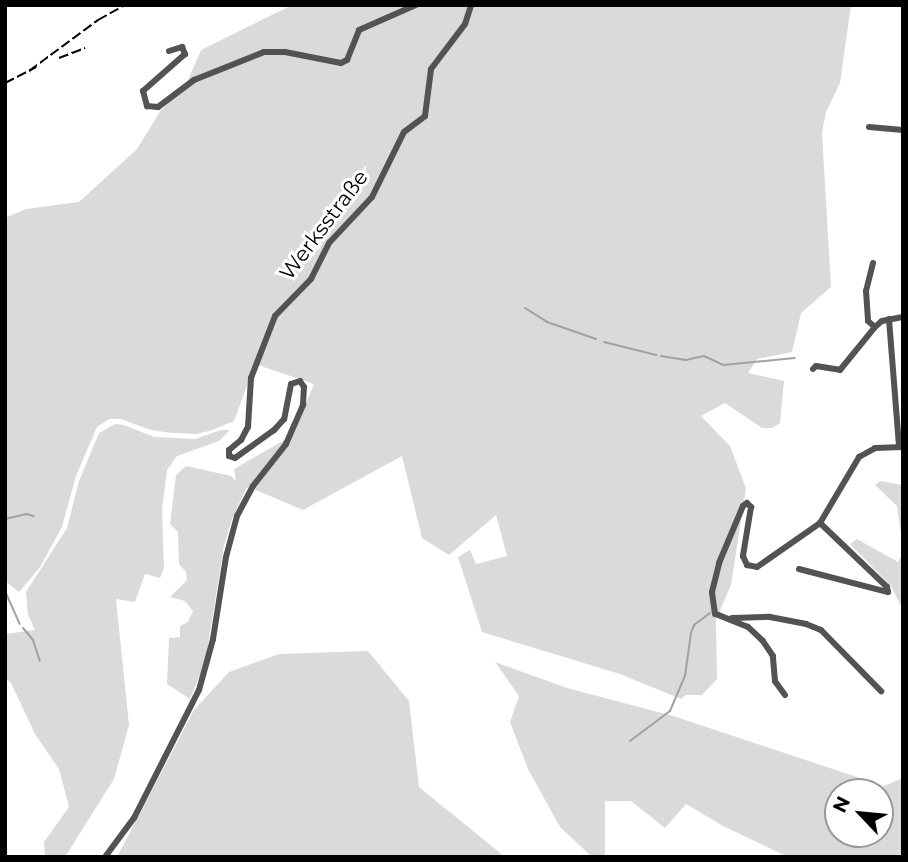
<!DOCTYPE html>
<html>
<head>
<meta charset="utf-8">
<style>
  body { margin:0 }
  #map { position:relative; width:908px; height:862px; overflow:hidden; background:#fff; font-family:Montserrat,sans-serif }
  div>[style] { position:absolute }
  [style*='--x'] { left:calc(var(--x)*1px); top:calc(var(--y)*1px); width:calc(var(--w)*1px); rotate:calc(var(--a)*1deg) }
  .green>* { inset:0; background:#dadada }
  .stream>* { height:2px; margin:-1px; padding:0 1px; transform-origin:1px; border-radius:1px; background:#a1a1a1 }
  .street>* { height:6px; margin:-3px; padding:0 3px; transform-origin:3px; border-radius:3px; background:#535353 }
  .rail>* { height:2px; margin-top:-1px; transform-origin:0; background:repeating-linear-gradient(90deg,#000 0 10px,transparent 0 13.5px) }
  span { translate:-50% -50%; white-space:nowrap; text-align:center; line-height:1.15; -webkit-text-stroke:6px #fff; paint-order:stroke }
  .street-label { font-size:21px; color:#000 }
  .frame { position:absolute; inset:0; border:7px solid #000; pointer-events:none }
  .north { position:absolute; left:824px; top:778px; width:70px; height:70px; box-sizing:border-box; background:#fff; border:2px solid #999; border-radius:50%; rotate:296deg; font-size:19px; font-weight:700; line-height:28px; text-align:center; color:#000 }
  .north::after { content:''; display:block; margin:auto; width:24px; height:32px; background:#000; clip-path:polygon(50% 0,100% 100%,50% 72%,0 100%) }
</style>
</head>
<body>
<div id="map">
  <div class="green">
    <div style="clip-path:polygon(292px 5px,851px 5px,840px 83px,826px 112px,822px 133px,831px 287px,801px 313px,792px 352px,757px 359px,748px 373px,784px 381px,780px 423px,772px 428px,762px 428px,725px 403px,701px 416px,730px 446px,746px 488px,731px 585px,716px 620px,717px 679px,702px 695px,686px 695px,681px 699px,620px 674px,482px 632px,458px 557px,470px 550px,476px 564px,507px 556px,496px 515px,449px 555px,422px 538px,402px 456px,303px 510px,249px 487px,246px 489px,232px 519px,224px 546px,205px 663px,190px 699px,167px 684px,169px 638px,180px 637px,180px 626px,188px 622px,193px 611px,185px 601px,170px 597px,187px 580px,186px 572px,179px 564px,178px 532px,170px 524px,176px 475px,186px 466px,231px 476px,236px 481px,234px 469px,293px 435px,314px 384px,255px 364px,234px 421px,212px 430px,197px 434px,172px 433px,151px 430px,121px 419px,109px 419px,97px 427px,76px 476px,62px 527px,40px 567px,19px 592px,5px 581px,5px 218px,26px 209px,79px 202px,137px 149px,161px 110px,185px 87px,201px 50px)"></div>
    <div style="clip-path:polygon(115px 424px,124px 425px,154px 437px,195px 439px,221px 430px,230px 430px,219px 441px,177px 456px,167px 470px,162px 509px,164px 568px,160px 578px,145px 574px,135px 602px,116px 599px,129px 725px,114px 779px,65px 857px,45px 857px,44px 842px,69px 807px,59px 769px,35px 734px,11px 683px,5px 678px,5px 634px,35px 630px,28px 615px,26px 592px,67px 528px,79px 481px,99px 433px)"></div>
    <div style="clip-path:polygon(880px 481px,903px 485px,903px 547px,897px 506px,875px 485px)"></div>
    <div style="clip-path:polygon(857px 539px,898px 562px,903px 552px,903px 610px,891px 586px,850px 544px)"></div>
    <div style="clip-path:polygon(368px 651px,409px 701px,419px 787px,505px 857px,117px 857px,194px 710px,229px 672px,279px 654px)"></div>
    <div style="clip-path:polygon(evenodd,495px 662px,567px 688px,673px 716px,884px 786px,903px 778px,903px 857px,782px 857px,784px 855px,723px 826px,686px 804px,665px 828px,631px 801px,605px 801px,605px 857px,592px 857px,560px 827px,528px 769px,510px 722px,519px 696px,495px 662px,838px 792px,880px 792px,880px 834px,838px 834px,838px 792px)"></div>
  </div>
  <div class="stream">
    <div style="--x:525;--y:308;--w:26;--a:32"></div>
    <div style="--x:547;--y:322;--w:52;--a:19.1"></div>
    <div style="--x:604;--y:342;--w:54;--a:14"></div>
    <div style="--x:661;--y:356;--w:25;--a:9"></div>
    <div style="--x:686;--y:360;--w:18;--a:-13"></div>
    <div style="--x:704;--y:356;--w:21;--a:25"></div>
    <div style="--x:723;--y:365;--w:72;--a:-5.6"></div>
    <div style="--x:5;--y:519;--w:22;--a:-13"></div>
    <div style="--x:26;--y:514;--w:8;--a:14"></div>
    <div style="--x:5;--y:591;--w:36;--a:66"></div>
    <div style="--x:23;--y:628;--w:16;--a:50"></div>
    <div style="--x:33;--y:640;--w:22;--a:72"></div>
    <div style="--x:630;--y:741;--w:50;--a:-36.9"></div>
    <div style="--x:670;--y:711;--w:38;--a:-67"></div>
    <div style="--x:685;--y:676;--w:43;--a:-82.1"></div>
    <div style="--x:691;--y:633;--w:9;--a:-69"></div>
    <div style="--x:694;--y:625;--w:20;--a:-37"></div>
  </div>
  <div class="street">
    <div style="--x:169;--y:51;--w:14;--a:-17"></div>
    <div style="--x:182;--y:47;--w:8;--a:67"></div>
    <div style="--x:185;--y:54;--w:56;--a:138.6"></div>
    <div style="--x:143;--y:91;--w:16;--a:75"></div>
    <div style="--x:147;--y:106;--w:11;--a:5"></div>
    <div style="--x:158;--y:107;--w:45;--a:-36.9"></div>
    <div style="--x:194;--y:80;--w:75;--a:-21.8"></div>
    <div style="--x:264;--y:52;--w:21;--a:0"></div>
    <div style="--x:285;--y:52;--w:57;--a:11.1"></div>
    <div style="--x:341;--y:63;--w:7;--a:-27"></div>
    <div style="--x:347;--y:60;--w:32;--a:-68"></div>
    <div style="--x:359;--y:30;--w:62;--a:-23.7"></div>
    <div style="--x:869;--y:127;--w:34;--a:5"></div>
    <div style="--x:873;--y:263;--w:29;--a:104"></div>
    <div style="--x:866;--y:291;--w:30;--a:86"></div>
    <div style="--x:868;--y:321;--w:9;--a:41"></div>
    <div style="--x:889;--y:319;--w:128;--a:85.5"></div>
    <div style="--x:813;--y:369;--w:4;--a:-45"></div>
    <div style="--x:816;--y:366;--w:24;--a:9"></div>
    <div style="--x:840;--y:370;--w:55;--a:-50.9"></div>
    <div style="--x:875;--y:327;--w:9;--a:-41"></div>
    <div style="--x:882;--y:321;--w:21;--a:-11"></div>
    <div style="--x:799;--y:569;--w:92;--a:14.5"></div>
    <div style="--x:888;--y:592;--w:5;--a:-101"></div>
    <div style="--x:887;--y:587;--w:93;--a:-136.3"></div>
    <div style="--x:732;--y:618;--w:38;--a:-2"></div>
    <div style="--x:770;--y:617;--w:37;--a:11"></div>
    <div style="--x:806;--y:624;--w:16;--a:22"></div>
    <div style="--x:821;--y:630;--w:86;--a:45.5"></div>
    <div style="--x:785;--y:695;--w:17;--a:-126"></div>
    <div style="--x:775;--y:681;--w:25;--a:-95"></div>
    <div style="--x:773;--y:656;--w:18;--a:-124"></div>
    <div style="--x:763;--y:641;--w:21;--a:-137"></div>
    <div style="--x:748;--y:627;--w:35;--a:-158"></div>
    <div style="--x:715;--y:614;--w:22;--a:-98"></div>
    <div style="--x:712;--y:592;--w:30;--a:-76"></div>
    <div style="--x:719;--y:563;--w:62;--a:-67.2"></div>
    <div style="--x:743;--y:506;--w:5;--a:-37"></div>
    <div style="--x:747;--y:503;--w:6;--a:45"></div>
    <div style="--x:751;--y:507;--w:50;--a:99.3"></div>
    <div style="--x:743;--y:556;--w:10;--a:66"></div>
    <div style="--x:747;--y:565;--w:10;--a:11"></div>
    <div style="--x:757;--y:567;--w:77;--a:-34.9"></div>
    <div style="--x:820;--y:523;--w:77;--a:-59.4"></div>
    <div style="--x:859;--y:457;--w:18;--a:-29"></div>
    <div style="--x:875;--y:448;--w:28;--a:-2"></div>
    <div style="--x:105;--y:857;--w:49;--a:-53.4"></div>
    <div style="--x:134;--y:818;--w:144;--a:-63.1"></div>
    <div style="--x:199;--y:690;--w:53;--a:-74.6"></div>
    <div style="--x:213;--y:639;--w:83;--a:-81"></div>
    <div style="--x:226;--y:557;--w:42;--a:-75"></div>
    <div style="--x:237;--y:516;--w:34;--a:-62"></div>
    <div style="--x:253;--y:486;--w:53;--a:-51.8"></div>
    <div style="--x:286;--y:444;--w:43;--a:-66.4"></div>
    <div style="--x:303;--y:405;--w:18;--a:-87"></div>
    <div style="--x:304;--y:387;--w:7;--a:-124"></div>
    <div style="--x:300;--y:381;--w:9;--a:162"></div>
    <div style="--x:291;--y:384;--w:36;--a:101"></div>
    <div style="--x:284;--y:419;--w:15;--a:132"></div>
    <div style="--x:274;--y:430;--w:48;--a:144.3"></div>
    <div style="--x:235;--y:458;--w:6;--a:-162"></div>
    <div style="--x:229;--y:456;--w:6;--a:-90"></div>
    <div style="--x:229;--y:450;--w:16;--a:-40"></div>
    <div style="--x:241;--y:440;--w:15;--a:-62"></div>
    <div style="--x:248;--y:427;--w:49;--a:-86.5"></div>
    <div style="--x:251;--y:378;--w:66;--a:-68.8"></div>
    <div style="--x:275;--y:316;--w:52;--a:-45.8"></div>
    <div style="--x:311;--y:279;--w:40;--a:-63.4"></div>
    <div style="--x:329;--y:243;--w:63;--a:-46.9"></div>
    <div style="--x:372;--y:197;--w:72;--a:-63.8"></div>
    <div style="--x:404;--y:132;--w:26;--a:-37"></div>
    <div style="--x:425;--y:116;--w:47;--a:-82.7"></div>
    <div style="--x:431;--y:69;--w:56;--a:-52.9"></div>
    <div style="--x:465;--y:24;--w:20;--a:-72"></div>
  </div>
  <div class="rail">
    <div style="--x:59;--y:58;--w:28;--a:-21"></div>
    <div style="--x:29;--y:71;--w:86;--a:-36.5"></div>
    <div style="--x:98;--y:20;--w:31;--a:-29"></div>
    <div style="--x:5;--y:83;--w:35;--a:-27"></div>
  </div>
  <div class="street-label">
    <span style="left:324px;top:225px;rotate:-53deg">Werksstraße</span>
  </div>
  <div class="frame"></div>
  <div class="north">N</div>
</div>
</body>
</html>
